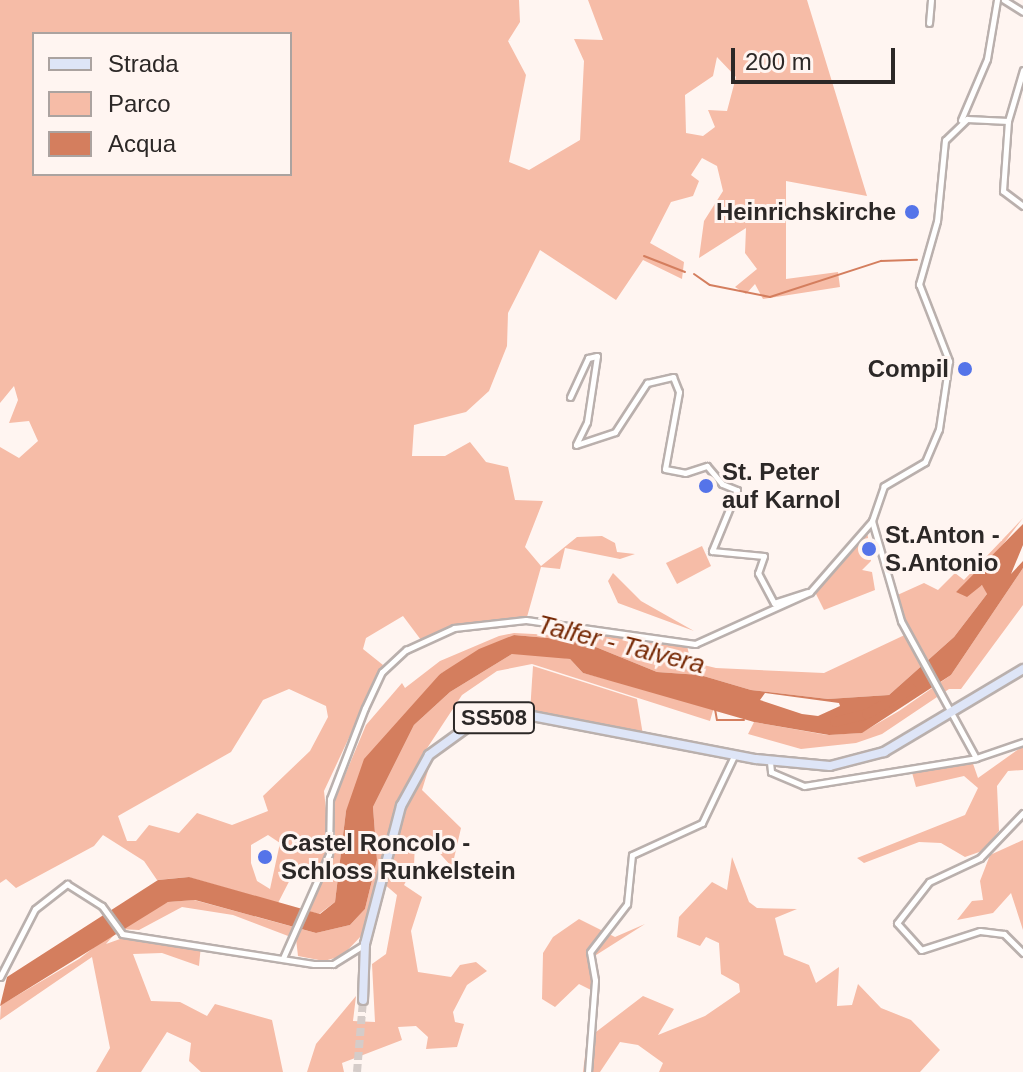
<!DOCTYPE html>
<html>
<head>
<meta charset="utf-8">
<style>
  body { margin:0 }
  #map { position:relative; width:1023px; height:1072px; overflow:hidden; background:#fff5f1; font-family:Arial,sans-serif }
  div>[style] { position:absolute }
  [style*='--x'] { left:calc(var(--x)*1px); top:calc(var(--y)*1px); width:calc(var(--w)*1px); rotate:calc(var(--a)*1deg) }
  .green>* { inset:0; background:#f6bca7 }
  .water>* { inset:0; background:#d47e5e }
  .stream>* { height:2px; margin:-1px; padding:0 1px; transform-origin:1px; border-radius:1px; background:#d47e5e }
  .river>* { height:10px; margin:-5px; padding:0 5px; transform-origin:5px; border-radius:5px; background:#d47e5e }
  .primary-tunnel>* { height:8px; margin-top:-4px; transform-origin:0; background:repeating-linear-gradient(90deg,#d5ccc9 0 8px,transparent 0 12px) }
  .roads { filter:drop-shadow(2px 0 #bab0ad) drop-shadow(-2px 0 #bab0ad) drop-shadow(0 2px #bab0ad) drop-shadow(0 -2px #bab0ad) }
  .minor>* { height:5px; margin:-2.5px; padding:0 2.5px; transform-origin:2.5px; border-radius:2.5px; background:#fff }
  .primary>* { height:8px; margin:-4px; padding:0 4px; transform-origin:4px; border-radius:4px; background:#dee5f7 }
  .dots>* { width:22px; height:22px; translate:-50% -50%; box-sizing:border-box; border:4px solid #fff5f1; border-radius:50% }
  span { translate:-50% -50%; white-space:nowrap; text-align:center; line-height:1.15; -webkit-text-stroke:6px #fff5f1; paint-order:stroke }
  .shield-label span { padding:2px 6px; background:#fff5f1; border:2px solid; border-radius:6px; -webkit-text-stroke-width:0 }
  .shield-label { font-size:22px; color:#2c2827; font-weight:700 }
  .poi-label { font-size:24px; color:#2c2827; font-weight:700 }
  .right { translate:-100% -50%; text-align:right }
  .left { translate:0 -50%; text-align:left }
  .water-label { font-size:26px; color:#772a06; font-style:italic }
  .legend { position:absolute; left:32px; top:32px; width:260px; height:144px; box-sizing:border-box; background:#fff5f1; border:2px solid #aba3a0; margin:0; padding:10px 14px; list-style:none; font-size:24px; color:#2c2827 }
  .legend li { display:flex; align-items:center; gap:16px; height:40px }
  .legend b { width:40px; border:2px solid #aba3a0 }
  .scale { position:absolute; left:731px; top:48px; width:164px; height:36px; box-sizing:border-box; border:4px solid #2c2827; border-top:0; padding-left:10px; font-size:24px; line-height:28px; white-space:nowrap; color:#2c2827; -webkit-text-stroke:6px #fff5f1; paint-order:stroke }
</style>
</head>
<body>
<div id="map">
  <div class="green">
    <div style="clip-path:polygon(evenodd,0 0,519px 0,520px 22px,508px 41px,526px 75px,509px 162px,529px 170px,580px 140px,584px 61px,574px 39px,603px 40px,588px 0,807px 0,867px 196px,786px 181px,786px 279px,838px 272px,840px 287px,763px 299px,755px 284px,746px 294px,735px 287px,757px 269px,745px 253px,746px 228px,699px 258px,704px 221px,723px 191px,717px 166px,702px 158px,691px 175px,699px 181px,693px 196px,671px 202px,650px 243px,684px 262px,682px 279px,643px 260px,616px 300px,540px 250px,508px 313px,507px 346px,489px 391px,466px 412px,414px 425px,412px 456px,445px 456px,470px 442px,486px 462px,508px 467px,515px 500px,543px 501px,525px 547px,541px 566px,577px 537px,602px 536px,615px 543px,617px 552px,635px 554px,620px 559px,565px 548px,560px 569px,541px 567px,527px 617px,454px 627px,421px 640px,403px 616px,366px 638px,363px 649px,383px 665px,324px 791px,330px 846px,320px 871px,297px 866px,278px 903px,188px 877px,157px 880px,144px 861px,103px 835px,94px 846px,16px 888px,6px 879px,0 883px,0 447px,19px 458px,38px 441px,29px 421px,9px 423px,18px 400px,14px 386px,0 403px,0 0,34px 34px,290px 34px,290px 174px,34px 174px,34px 34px,0 0,717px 57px,736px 77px,727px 111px,708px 110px,715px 127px,703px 136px,686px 133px,685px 95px,713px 76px,717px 57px,0 0,289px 689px,326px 706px,328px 717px,310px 751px,263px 796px,268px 811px,232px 825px,197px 813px,179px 833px,149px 825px,136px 841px,127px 841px,118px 816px,231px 752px,263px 700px,289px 689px,0 0,268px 835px,280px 843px,270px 889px,257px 881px,251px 863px,251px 845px,268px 835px)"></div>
    <div style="clip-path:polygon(1023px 518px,986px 567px,956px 592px,983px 585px,987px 594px,954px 637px,889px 695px,828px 699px,751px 690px,700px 675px,657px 672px,581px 641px,514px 635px,440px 674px,346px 811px,335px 902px,319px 914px,309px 911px,336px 845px,332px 806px,366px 725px,402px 683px,405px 688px,440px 661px,499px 636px,514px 633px,553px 635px,562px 626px,687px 646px,691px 662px,716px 668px,824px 673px,911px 632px,893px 597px,924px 583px,938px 590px,955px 573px,964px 580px)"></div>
    <div style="clip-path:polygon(867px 530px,871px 561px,862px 570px,872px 572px,875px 590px,824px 610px,814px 590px)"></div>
    <div style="clip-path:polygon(702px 546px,711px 566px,677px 584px,666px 563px)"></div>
    <div style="clip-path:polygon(1023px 568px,1023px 605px,961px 689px,949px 689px,882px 734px,856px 743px,801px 749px,748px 734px,754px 722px,827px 735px,861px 733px,899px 711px,951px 675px)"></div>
    <div style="clip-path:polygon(613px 573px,641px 601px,694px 631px,618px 603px,608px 581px)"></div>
    <div style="clip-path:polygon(539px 653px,570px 659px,583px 673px,714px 707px,710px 721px,532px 664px,497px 671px,462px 695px,418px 762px,432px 758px,422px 790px,461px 828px,452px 867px,433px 846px,415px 842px,414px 866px,404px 885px,422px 897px,411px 931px,418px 972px,451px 977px,460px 965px,476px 962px,487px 971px,467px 985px,453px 1012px,455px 1022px,464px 1024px,457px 1047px,426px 1049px,428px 1037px,416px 1026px,398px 1027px,402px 1040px,342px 1063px,344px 1072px,307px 1072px,316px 1044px,356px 996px,353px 1021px,375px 1022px,372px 964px,386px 954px,397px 895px,383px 883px,400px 822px,363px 934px,342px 956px,324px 961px,298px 956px,296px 939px,233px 915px,182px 907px,139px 930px,119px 929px,106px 944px,134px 934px,201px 945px,199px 966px,162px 953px,133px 954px,151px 1001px,180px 1002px,207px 1016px,215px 1004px,272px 1020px,283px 1072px,201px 1072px,189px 1061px,191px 1043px,167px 1032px,141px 1072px,96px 1072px,110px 1048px,92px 957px,0 1020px,1px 1005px,79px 959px,119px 928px,140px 915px,168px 902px,194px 900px,316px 933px,350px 925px,365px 909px,377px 860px,373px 807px,414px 725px,450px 692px,512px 654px)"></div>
    <div style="clip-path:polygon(533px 666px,637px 699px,643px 735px,530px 712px)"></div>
    <div style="clip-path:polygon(1023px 746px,1023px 770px,1008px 771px,997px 786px,999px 831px,982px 851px,965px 857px,941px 843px,919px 842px,864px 863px,857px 858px,965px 815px,978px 788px,964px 776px,916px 787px,911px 769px,970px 755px,978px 778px)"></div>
    <div style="clip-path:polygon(1023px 840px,1023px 930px,1011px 893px,993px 913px,957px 920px,972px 901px,983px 900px,980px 881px,990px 855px)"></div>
    <div style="clip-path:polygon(732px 857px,749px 902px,757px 908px,797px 909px,775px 918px,784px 955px,809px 965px,816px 983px,839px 967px,837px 1006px,852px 1005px,858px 984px,881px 1008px,911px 1020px,940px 1050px,920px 1072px,659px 1072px,663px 1063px,638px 1045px,620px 1042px,600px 1072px,583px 1072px,593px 991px,579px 984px,555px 1007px,542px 999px,543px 953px,553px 937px,579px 919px,615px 937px,645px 924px,593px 957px,596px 1032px,643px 996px,674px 1009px,658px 1035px,705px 1016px,740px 992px,739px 984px,721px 974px,719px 943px,706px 937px,700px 946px,677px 937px,679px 917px,712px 882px,727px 890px)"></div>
  </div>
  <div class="water">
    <div style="clip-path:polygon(evenodd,1023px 524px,1023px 545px,1011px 574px,1023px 561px,1023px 568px,951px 675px,862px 733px,829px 735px,754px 722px,583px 673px,570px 659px,512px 654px,450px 692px,414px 725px,373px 807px,377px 860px,365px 909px,350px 925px,316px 933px,195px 900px,168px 902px,0 1006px,7px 977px,158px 880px,189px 877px,320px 914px,335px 902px,346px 811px,364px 759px,440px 674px,479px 649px,514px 635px,581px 641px,657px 672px,700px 675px,751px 690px,828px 699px,889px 695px,954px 637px,987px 594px,982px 585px,967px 597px,956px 592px,1023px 524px,765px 693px,839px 703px,840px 706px,818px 716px,802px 714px,760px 700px,765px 693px)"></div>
  </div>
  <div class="stream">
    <div style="--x:644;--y:256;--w:44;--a:21.3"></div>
    <div style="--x:694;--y:274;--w:19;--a:35"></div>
    <div style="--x:710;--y:285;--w:61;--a:11.3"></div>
    <div style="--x:770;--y:297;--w:117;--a:-18"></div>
    <div style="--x:881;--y:261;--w:36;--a:-2"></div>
    <div style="--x:715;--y:709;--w:11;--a:80"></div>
    <div style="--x:717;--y:720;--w:27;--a:0"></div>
  </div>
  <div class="river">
    <div style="--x:835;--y:722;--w:33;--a:-14"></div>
    <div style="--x:867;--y:714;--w:51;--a:-29.1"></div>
  </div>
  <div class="primary-tunnel">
    <div style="--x:357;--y:1072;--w:72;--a:-85.2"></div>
  </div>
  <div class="roads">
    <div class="minor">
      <div style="--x:1004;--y:0;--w:22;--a:32"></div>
      <div style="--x:929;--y:23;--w:23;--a:-85"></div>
      <div style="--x:1023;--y:70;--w:53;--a:106.4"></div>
      <div style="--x:1008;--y:121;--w:41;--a:-177.2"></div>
      <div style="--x:967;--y:119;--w:30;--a:136"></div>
      <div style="--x:945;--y:140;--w:81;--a:95.6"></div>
      <div style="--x:937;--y:221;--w:66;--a:105.9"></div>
      <div style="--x:919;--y:284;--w:83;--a:68.7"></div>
      <div style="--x:949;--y:361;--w:69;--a:98.4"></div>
      <div style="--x:939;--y:429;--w:36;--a:113"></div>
      <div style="--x:925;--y:462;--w:48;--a:149.7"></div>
      <div style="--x:884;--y:486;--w:37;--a:109"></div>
      <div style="--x:872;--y:521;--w:104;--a:73.8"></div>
      <div style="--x:901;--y:621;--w:156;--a:61.3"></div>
      <div style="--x:976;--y:758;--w:50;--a:-18.8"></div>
      <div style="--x:961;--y:120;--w:66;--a:-66.9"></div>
      <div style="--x:987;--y:59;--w:60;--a:-80.4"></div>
      <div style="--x:1008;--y:121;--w:70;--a:94.1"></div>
      <div style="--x:1003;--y:191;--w:25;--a:37"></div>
      <div style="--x:570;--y:397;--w:43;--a:-65.2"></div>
      <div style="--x:588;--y:358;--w:9;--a:-13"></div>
      <div style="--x:597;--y:356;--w:67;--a:98.6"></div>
      <div style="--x:587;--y:422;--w:25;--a:116"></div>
      <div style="--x:576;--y:445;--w:41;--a:-18.4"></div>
      <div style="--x:615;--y:432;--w:59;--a:-56.9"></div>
      <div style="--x:647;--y:383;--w:27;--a:-13"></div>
      <div style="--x:673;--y:377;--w:16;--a:68"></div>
      <div style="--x:679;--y:392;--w:78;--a:100.3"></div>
      <div style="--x:665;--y:469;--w:20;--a:11"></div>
      <div style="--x:685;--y:473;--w:23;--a:-18"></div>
      <div style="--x:707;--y:466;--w:23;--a:50"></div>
      <div style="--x:722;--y:484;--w:16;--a:22"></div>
      <div style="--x:737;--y:490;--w:66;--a:112.3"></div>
      <div style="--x:712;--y:551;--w:52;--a:5.5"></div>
      <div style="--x:764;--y:556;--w:18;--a:109"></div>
      <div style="--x:758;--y:573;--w:34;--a:62"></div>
      <div style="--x:774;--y:603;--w:35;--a:-18"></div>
      <div style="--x:770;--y:762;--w:10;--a:84"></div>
      <div style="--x:771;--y:772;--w:36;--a:23"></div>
      <div style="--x:804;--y:786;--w:174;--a:-9.2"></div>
      <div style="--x:1023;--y:813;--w:62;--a:133.7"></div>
      <div style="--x:980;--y:858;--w:56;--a:154.8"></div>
      <div style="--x:929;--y:882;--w:52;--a:128"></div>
      <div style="--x:897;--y:923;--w:36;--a:48"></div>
      <div style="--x:921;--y:950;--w:62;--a:-17.9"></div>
      <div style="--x:980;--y:931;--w:24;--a:7"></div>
      <div style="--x:1004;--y:934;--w:27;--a:45"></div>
      <div style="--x:283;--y:958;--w:114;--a:-66.1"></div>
      <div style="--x:329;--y:854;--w:55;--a:-89"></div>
      <div style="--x:330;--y:799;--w:97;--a:-69"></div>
      <div style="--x:365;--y:708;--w:40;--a:-65"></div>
      <div style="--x:382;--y:672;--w:33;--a:-43"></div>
      <div style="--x:406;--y:650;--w:53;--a:-24.6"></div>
      <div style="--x:454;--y:628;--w:72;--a:-6.3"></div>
      <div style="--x:526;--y:620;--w:171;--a:8.1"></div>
      <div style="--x:695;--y:644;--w:126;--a:-24.3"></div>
      <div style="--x:810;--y:592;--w:94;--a:-48.9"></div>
      <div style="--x:0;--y:977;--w:76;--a:-62.8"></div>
      <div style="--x:35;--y:909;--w:41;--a:-38"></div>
      <div style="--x:67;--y:884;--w:41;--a:32.2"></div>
      <div style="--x:102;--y:906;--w:34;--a:54"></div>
      <div style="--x:122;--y:934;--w:194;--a:8.9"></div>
      <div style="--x:314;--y:964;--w:19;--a:0"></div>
      <div style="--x:333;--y:964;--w:38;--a:-32"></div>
      <div style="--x:588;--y:1072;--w:92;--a:-85.6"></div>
      <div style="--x:595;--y:980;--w:28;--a:-100"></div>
      <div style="--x:590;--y:952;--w:61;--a:-52.4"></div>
      <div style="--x:627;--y:904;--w:49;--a:-84.2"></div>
      <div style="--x:632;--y:855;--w:77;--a:-24.6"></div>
      <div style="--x:702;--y:823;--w:74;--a:-64.5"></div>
    </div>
    <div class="primary">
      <div style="--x:363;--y:1000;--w:56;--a:-88"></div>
      <div style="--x:365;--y:944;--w:143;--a:-75.4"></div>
      <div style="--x:401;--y:806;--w:58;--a:-61.2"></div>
      <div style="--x:429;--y:755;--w:49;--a:-35.9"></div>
      <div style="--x:469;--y:726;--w:64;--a:-9"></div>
      <div style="--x:532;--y:716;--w:228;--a:10.9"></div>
      <div style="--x:756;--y:759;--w:74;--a:5.4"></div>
      <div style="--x:830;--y:766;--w:56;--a:-14.5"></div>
      <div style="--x:884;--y:752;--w:162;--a:-30.8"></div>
    </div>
  </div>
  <div class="dots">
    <div style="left:912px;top:212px;background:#5574e9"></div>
    <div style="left:965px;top:369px;background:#5574e9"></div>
    <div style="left:706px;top:486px;background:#5574e9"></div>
    <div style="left:869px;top:549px;background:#5574e9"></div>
    <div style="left:265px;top:857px;background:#5574e9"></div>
  </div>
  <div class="shield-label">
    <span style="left:494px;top:718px">SS508</span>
  </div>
  <div class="poi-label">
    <span class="right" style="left:896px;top:212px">Heinrichskirche</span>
    <span class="right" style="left:949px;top:369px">Compil</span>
    <span class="left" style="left:722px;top:486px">St. Peter<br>auf Karnol</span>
    <span class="left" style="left:885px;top:549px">St.Anton -<br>S.Antonio</span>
    <span class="left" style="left:281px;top:857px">Castel Roncolo -<br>Schloss Runkelstein</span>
  </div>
  <div class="water-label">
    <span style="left:621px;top:645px;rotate:14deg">Talfer - Talvera</span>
  </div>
  <ul class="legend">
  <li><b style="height:10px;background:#dee5f7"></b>Strada</li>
  <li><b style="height:22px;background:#f6bca7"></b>Parco</li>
  <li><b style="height:22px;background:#d47e5e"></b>Acqua</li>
  </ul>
  <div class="scale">200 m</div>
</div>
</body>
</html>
